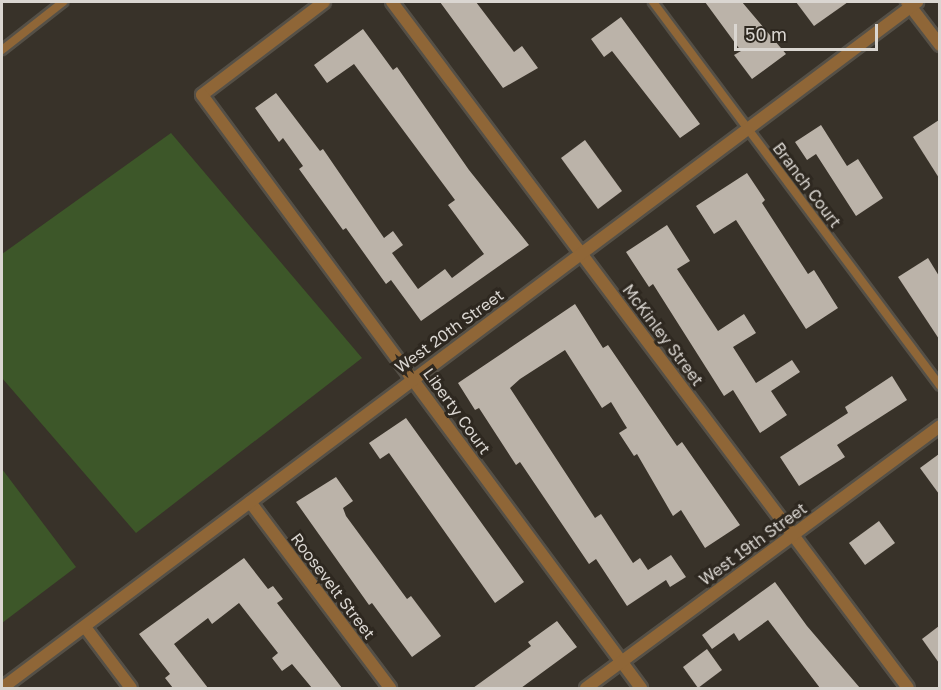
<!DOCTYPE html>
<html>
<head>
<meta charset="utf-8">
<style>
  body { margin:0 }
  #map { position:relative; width:941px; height:690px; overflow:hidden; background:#383229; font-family:"Golos Text",sans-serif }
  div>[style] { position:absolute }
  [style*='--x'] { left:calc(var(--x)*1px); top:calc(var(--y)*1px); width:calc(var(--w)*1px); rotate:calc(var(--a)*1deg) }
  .green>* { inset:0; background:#3d5729 }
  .building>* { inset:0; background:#bbb3a9 }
  .roads { filter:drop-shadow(2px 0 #555047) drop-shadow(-2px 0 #555047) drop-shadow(0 2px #555047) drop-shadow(0 -2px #555047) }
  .lane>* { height:8px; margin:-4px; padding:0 4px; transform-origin:4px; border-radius:4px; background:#8f6637 }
  .street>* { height:12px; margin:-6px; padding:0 6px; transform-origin:6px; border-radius:6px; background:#8f6637 }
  span { translate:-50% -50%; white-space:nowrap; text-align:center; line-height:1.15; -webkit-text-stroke:6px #2e2820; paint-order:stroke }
  .street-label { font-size:16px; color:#dad6d1 }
  .frame { position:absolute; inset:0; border:3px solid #dad6d1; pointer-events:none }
  .scale { position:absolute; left:734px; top:24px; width:144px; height:27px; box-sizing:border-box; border:3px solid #dad6d1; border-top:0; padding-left:8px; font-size:18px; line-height:21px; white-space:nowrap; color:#dad6d1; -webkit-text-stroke:4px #2e2820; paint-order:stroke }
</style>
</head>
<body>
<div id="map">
  <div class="green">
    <div style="clip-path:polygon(171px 133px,362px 358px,136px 533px,2px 378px,2px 254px)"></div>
    <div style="clip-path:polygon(2px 469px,76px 567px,2px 623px)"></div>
  </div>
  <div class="building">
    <div style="clip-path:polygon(440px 2px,476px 2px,514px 52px,522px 46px,538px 68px,503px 88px)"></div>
    <div style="clip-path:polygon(705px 2px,742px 2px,786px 54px,752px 79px,734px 55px,741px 51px)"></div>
    <div style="clip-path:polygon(796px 2px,848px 2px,814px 26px)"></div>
    <div style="clip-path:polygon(621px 17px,700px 124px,680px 138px,612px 51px,604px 57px,591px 39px)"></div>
    <div style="clip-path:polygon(363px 29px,393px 70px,397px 67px,469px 170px,529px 245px,421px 321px,391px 280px,386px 284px,346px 228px,343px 230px,299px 169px,303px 166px,283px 138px,279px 142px,255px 108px,276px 93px,320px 151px,323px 149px,384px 238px,393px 231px,403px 245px,392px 253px,418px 289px,445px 269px,452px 278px,484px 254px,448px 205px,455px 200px,354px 64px,327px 83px,314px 65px)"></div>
    <div style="clip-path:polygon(939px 120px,939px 178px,913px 137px)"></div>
    <div style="clip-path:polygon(821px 125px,847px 166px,858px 159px,883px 198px,856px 216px,816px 154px,807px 160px,795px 142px)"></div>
    <div style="clip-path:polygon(585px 140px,622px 191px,598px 209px,561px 158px)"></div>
    <div style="clip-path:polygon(747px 173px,765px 200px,762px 203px,808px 274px,814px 270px,838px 308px,806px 329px,736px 220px,714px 234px,696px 206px)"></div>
    <div style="clip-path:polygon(667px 225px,690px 261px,677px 269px,718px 331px,744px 314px,756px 333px,733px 347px,756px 383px,792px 360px,800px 372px,771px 391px,787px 415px,760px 433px,733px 390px,724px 396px,653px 284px,649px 287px,626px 252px)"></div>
    <div style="clip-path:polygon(928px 258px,939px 276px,939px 339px,898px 277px)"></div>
    <div style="clip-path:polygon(575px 304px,603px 348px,608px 345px,677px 446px,682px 442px,740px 525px,705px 548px,681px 510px,673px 516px,637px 454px,634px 456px,619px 433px,627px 428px,611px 402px,602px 408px,565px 350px,520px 379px,510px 388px,595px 518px,601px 514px,633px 563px,640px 558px,648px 570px,671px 555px,686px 577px,670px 587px,666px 580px,627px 606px,596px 559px,589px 564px,520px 462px,516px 465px,479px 408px,475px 410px,458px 383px)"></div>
    <div style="clip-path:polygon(892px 376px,907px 400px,837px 445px,845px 457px,799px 486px,780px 457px,848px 413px,845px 407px)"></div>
    <div style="clip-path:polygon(406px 418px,524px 582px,495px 603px,389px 453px,380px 459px,369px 443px)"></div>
    <div style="clip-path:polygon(939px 454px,939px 494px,920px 468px)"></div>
    <div style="clip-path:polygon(336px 477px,353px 501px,343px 508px,346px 516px,407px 599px,411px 596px,441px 636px,412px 657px,372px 603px,369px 605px,296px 502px)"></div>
    <div style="clip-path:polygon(879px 521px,895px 543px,865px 565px,849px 543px)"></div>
    <div style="clip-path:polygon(244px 558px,268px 589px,273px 586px,283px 599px,277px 603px,342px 688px,312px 688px,292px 664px,282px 671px,272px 658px,278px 653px,239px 603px,212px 624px,208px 618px,174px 644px,208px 688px,173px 688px,165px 678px,170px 674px,139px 634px)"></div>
    <div style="clip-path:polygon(775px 582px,807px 626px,860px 688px,820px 688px,768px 620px,739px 641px,734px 633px,712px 649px,702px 635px)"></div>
    <div style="clip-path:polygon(557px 621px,577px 647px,521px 688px,473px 688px,531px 646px,528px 642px)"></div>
    <div style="clip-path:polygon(939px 626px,939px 663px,922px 639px)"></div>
    <div style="clip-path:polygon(707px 649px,722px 670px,698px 688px,683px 667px)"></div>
  </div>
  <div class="roads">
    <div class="lane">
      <div style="--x:653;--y:2;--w:479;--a:53.2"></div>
      <div style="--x:2;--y:50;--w:78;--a:-38.2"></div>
    </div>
    <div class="street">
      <div style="--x:324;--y:2;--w:153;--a:142.7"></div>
      <div style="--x:202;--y:95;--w:738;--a:53.49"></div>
      <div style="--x:392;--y:2;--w:858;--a:53.05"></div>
      <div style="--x:907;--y:2;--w:54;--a:52.5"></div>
      <div style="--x:250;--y:502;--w:233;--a:53"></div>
      <div style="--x:85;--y:627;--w:76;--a:53"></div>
      <div style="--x:2;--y:688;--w:1144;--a:-36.86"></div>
      <div style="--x:586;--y:688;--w:440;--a:-36.5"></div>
    </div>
  </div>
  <div class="street-label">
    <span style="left:807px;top:185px;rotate:53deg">Branch Court</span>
    <span style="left:449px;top:331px;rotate:-36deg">West 20th Street</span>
    <span style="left:663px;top:335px;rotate:53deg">McKinley Street</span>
    <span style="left:457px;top:411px;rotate:54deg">Liberty Court</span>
    <span style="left:753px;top:544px;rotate:-36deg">West 19th Street</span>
    <span style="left:333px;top:586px;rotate:53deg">Roosevelt Street</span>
  </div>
  <div class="frame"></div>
  <div class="scale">50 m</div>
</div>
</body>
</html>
